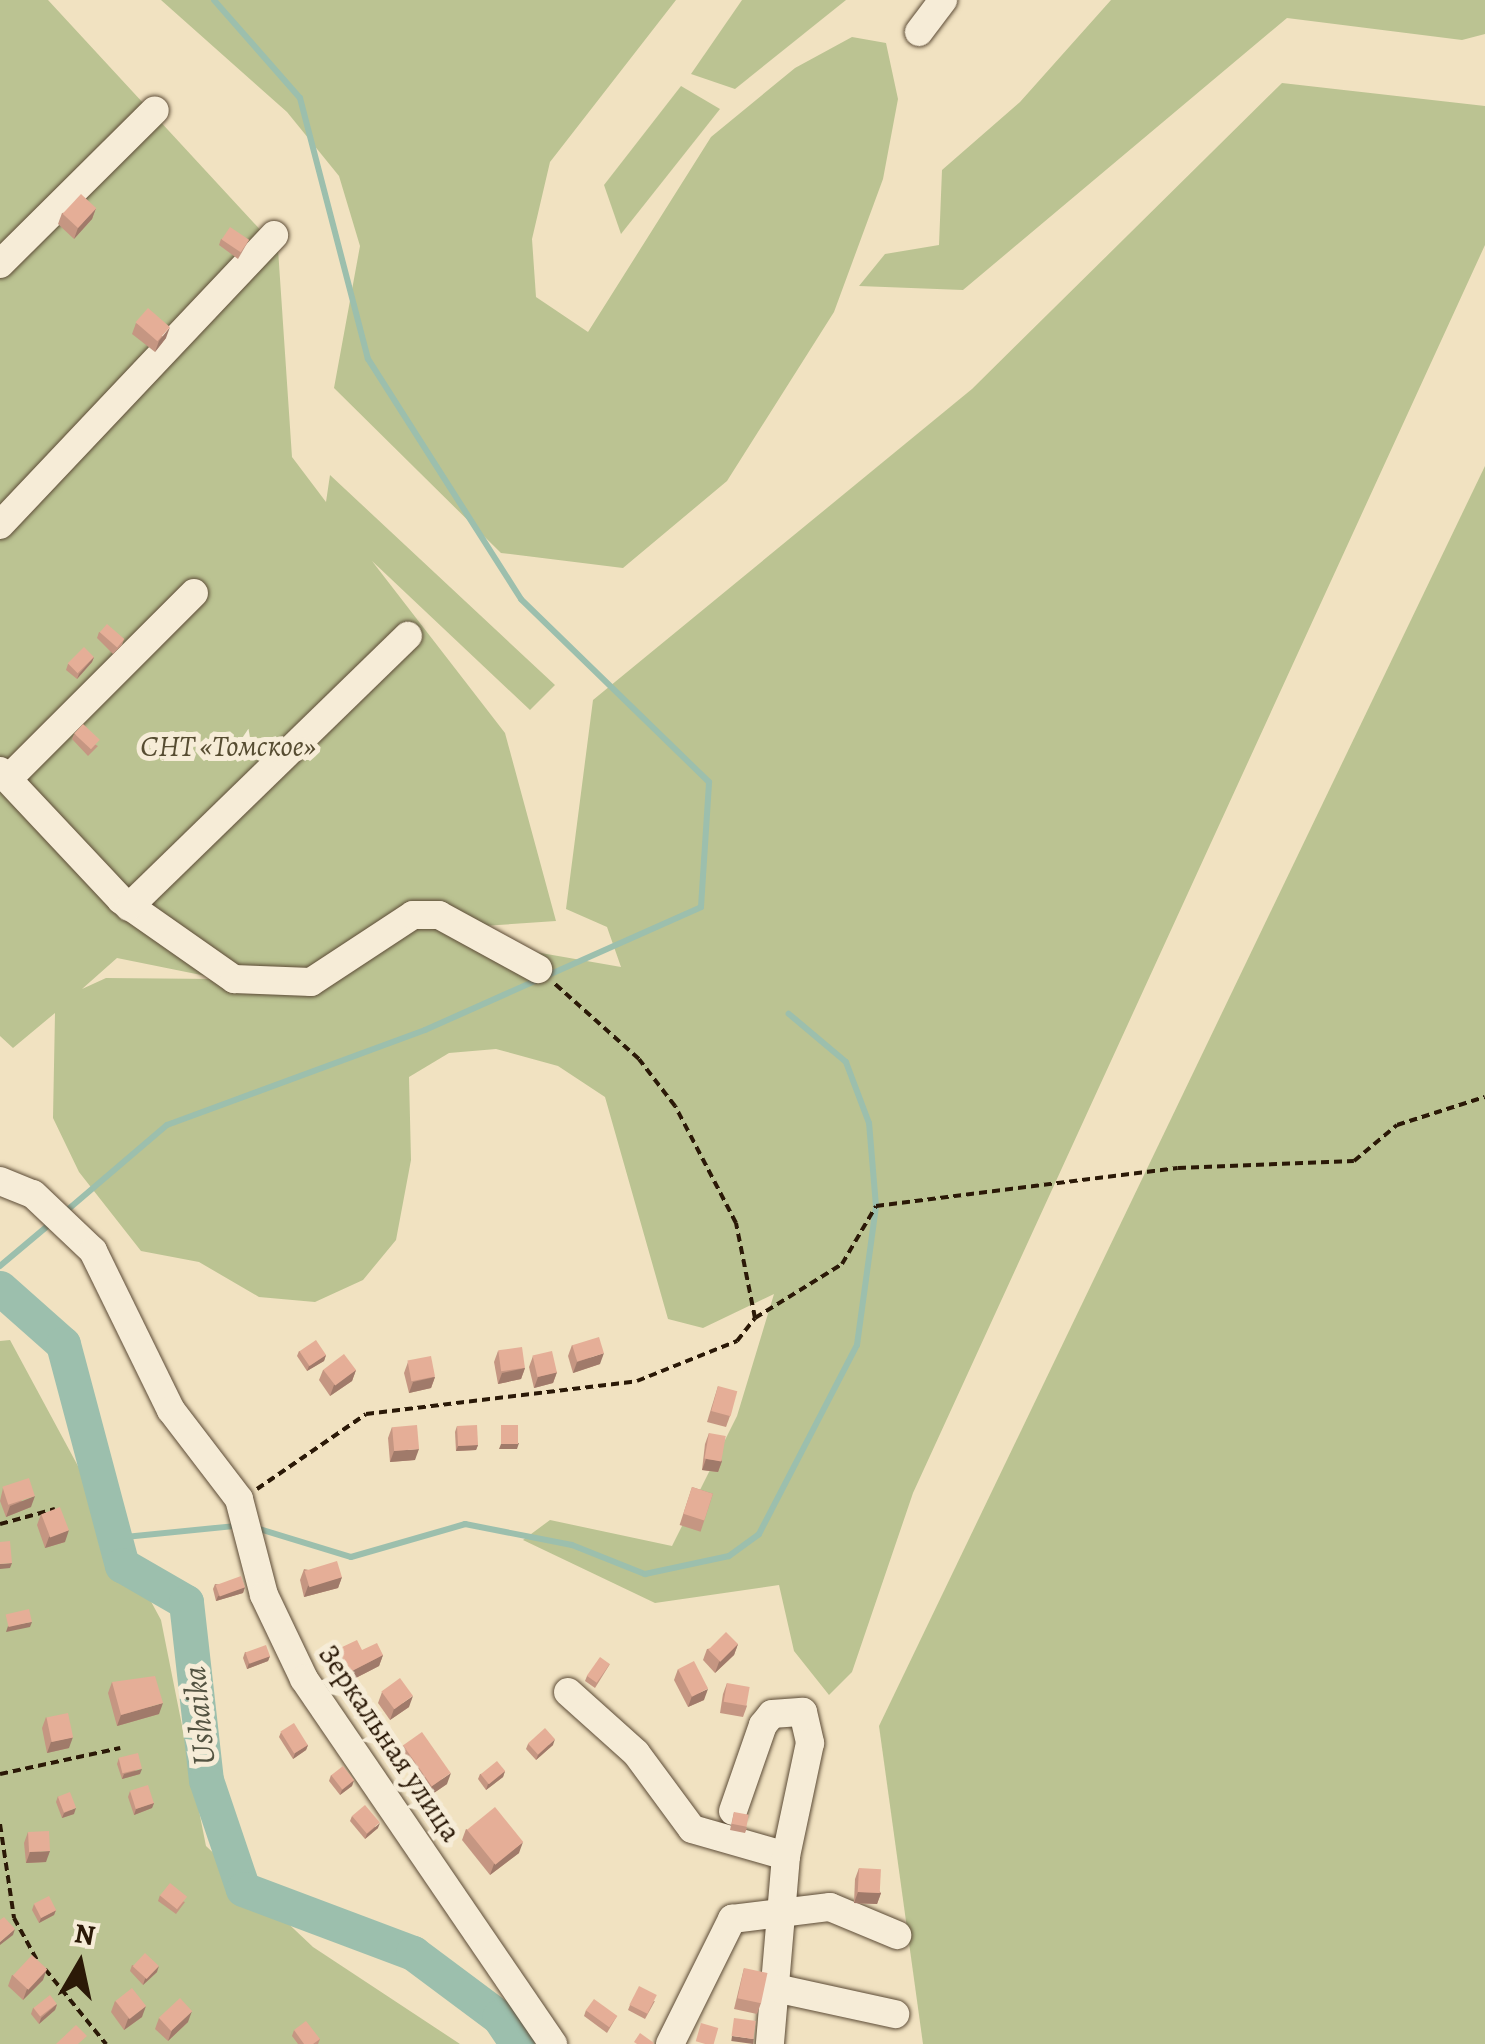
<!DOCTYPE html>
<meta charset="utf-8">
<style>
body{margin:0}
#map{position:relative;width:1485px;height:2044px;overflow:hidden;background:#f1e2c1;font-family:Alegreya,serif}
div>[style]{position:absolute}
.green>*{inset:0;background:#bbc392}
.stream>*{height:6px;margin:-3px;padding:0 3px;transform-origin:3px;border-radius:3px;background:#9cbfad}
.river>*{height:35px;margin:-17.5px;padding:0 17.5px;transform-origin:17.5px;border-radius:17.5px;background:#9cbfad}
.path>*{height:4px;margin-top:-2px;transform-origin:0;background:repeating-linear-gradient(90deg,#2b1907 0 8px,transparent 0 13px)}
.roads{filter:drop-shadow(0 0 2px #5c4b36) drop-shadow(0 0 2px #5c4b36)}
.minor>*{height:28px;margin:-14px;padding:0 14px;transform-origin:14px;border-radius:14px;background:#f6ecd7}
.wall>*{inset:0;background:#c59682;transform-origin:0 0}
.shaded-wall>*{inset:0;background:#a07a6a;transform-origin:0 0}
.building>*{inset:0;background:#e5ae97;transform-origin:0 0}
span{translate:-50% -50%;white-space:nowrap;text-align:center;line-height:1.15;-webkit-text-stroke:10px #f6ecd7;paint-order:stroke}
.park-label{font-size:30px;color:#564c31;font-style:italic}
.street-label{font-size:30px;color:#2b1907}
.water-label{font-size:32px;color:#535341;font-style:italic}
.north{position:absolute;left:30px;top:1914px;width:100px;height:100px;-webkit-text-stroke:8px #f6ecd7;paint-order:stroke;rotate:9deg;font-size:28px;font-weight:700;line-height:40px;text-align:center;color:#2b1907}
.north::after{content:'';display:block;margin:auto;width:35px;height:45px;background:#2b1907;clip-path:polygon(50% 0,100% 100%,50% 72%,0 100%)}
</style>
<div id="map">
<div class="green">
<div style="clip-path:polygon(evenodd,0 0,48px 0,278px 249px,292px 457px,326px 502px,330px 475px,555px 685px,530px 710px,372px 561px,505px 733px,556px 921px,453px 928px,489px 944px,621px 967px,607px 927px,566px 909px,593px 700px,972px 389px,1282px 83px,1485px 106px,1485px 245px,913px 1493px,852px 1672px,829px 1695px,794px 1651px,779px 1585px,655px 1603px,523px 1540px,550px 1520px,672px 1546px,737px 1416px,774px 1294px,703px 1328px,668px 1319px,605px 1097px,558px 1066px,496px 1049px,449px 1053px,409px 1077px,411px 1160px,396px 1240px,363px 1280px,315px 1302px,259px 1297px,199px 1262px,141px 1251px,79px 1172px,53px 1118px,55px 1013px,13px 1048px,0 1036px,0 0,117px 958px,216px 978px,216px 979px,106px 978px,82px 989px,117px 958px)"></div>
<div style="clip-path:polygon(161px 0,676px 0,550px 162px,532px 239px,536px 297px,588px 332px,711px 137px,795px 68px,852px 37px,886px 43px,898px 99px,883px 179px,834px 312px,727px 481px,623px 568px,501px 553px,334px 388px,360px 246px,339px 176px,287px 112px)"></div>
<div style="clip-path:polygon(742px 0,846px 0,735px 89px,691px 74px)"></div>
<div style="clip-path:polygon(1111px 0,1485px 0,1485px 34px,1462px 40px,1287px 18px,963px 290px,859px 286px,885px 254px,939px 245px,942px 170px,1020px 102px)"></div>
<div style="clip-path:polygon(681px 86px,720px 109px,621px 234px,604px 185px)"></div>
<div style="clip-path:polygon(1485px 466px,1485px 2044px,923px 2044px,879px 1726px)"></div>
<div style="clip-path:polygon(10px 1340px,161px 1620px,206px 1846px,313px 1947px,460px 2044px,0 2044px,0 1341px)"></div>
</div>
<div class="stream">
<div style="left:65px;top:1212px;width:134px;rotate:-40.5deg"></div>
<div style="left:167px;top:1125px;width:275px;rotate:-20.2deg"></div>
<div style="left:425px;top:1030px;width:302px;rotate:-24deg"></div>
<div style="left:701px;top:907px;width:125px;rotate:-86.3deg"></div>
<div style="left:709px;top:782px;width:262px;rotate:-135.8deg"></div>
<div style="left:521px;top:599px;width:285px;rotate:-122.5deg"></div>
<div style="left:368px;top:359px;width:270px;rotate:-104.6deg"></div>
<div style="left:300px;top:98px;width:130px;rotate:-131.3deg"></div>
<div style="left:0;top:1266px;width:67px;rotate:-40.1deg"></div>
<div style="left:253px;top:1527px;width:102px;rotate:17deg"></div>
<div style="left:351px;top:1557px;width:119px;rotate:-16.1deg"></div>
<div style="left:465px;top:1524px;width:109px;rotate:11.1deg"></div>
<div style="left:572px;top:1545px;width:79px;rotate:21.7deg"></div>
<div style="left:645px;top:1574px;width:86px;rotate:-12.1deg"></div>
<div style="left:729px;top:1556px;width:37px;rotate:-36deg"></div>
<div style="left:759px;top:1534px;width:213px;rotate:-62.6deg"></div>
<div style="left:857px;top:1345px;width:140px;rotate:-82.2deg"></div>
<div style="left:876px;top:1206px;width:83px;rotate:-94.8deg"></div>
<div style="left:869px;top:1123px;width:65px;rotate:-110.7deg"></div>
<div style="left:846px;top:1062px;width:75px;rotate:-139.9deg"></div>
<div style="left:115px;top:1538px;width:122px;rotate:-5.7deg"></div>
</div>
<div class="river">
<div style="left:0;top:1288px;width:84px;rotate:41.6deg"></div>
<div style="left:63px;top:1344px;width:229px;rotate:75.1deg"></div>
<div style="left:122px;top:1565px;width:74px;rotate:30deg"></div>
<div style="left:186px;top:1602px;width:179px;rotate:83.6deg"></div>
<div style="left:206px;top:1780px;width:115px;rotate:71.3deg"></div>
<div style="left:243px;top:1889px;width:182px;rotate:20.6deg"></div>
<div style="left:413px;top:1953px;width:107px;rotate:36.7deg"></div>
<div style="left:499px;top:2017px;width:32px;rotate:56deg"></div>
</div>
<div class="path">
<div style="left:755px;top:1318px;width:102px;rotate:-31.8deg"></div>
<div style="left:842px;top:1264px;width:67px;rotate:-59.6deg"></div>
<div style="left:876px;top:1206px;width:304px;rotate:-7.2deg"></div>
<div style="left:1178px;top:1168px;width:176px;rotate:-2.3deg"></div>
<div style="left:1354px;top:1161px;width:56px;rotate:-39.9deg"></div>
<div style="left:1397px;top:1125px;width:92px;rotate:-17.7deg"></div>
<div style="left:257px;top:1489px;width:132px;rotate:-34.5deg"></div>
<div style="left:366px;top:1414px;width:273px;rotate:-6.9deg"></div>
<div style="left:637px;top:1381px;width:108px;rotate:-21.8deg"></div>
<div style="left:737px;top:1341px;width:29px;rotate:-52deg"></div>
<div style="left:755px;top:1318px;width:97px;rotate:-101.3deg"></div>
<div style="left:736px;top:1223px;width:132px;rotate:-117.5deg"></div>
<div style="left:675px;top:1106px;width:59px;rotate:-127.5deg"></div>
<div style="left:639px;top:1059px;width:113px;rotate:-138.2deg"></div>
<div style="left:0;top:1524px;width:57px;rotate:-15.3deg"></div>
<div style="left:0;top:1774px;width:123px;rotate:-12.2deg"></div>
<div style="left:0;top:1824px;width:95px;rotate:81.5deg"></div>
<div style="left:14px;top:1918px;width:50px;rotate:61.4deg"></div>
<div style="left:45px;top:1969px;width:97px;rotate:50.9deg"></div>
</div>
<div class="roads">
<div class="minor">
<div style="left:919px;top:32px;width:40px;rotate:-53deg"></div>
<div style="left:0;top:264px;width:218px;rotate:-44.8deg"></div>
<div style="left:0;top:525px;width:399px;rotate:-46.6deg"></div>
<div style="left:0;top:771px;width:177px;rotate:46.8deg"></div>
<div style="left:121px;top:900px;width:138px;rotate:35deg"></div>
<div style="left:234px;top:979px;width:77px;rotate:2.2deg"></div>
<div style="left:311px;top:982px;width:122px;rotate:-33.3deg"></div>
<div style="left:413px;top:915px;width:26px"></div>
<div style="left:439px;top:915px;width:113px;rotate:28.6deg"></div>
<div style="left:8px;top:779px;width:263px;rotate:-45deg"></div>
<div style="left:129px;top:907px;width:389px;rotate:-44.2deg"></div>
<div style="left:0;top:1181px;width:35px;rotate:22deg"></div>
<div style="left:33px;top:1194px;width:83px;rotate:43.5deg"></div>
<div style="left:93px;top:1251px;width:177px;rotate:63.9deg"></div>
<div style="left:171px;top:1410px;width:112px;rotate:52.6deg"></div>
<div style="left:239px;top:1499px;width:99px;rotate:75.4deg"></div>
<div style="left:264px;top:1595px;width:93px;rotate:64.5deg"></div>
<div style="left:304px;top:1679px;width:442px;rotate:55.7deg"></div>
<div style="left:568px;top:1692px;width:91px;rotate:41.9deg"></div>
<div style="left:636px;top:1753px;width:94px;rotate:53.6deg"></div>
<div style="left:692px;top:1829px;width:98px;rotate:16deg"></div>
<div style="left:733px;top:1811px;width:91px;rotate:-70.8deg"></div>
<div style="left:763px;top:1725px;width:14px;rotate:-51deg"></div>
<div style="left:772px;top:1714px;width:31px;rotate:-4deg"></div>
<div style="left:803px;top:1712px;width:32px;rotate:77deg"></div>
<div style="left:810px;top:1743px;width:116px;rotate:102deg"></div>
<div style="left:786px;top:1856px;width:189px;rotate:94.9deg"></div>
<div style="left:780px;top:1989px;width:118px;rotate:12.3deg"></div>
<div style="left:670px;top:2044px;width:140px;rotate:-63.6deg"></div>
<div style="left:732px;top:1919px;width:99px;rotate:-7deg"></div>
<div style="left:830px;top:1907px;width:73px;rotate:22.7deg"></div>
</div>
</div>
<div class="wall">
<div style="clip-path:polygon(96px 208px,92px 219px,74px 239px,58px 224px,62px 213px)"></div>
<div style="clip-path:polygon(221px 239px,249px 240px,238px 259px,219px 245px)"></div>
<div style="clip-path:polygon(136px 323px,166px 338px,155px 352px,132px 334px)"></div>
<div style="clip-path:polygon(99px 632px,124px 639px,122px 645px,113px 654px,97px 638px)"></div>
<div style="clip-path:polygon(94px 657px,92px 662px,77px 679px,66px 670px,68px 664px)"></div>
<div style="clip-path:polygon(74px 734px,98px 746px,88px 756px,72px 739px)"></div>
<div style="clip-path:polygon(572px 1345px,600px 1364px,573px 1373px,568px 1356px)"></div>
<div style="clip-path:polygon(299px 1351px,326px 1355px,324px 1361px,307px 1371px,297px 1356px)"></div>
<div style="clip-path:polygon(498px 1351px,525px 1368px,521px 1379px,498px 1384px,494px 1362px)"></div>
<div style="clip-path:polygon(533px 1356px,557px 1372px,553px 1383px,534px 1388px,529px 1367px)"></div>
<div style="clip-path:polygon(408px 1362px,435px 1377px,431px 1388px,409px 1393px,404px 1373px)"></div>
<div style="clip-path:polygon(323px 1370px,356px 1370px,352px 1381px,330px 1396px,319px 1380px)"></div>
<div style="clip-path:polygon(718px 1386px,730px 1416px,726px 1427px,707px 1422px)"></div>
<div style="clip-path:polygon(457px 1426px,478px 1445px,476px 1450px,456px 1451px,455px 1432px)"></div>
<div style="clip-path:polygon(392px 1427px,415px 1460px,390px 1462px,388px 1438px)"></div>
<div style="clip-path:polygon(709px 1433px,722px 1461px,718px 1472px,702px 1470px,705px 1444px)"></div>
<div style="left:692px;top:1487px;width:22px;height:40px;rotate:18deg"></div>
<div style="clip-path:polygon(3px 1488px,31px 1507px,6px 1517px,0 1501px)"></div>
<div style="clip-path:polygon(41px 1514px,65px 1542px,45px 1548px,37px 1525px)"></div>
<div style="clip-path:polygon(304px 1569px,342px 1577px,338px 1588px,304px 1597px,300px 1580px)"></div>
<div style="clip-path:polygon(215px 1584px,245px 1587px,243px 1593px,216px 1601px,213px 1589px)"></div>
<div style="clip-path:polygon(738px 1644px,734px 1655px,715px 1673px,703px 1660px,707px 1649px)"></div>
<div style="clip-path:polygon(338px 1649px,362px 1650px,383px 1655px,379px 1666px,346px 1683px,334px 1660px)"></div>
<div style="clip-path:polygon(245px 1652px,270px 1656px,268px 1661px,247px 1669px,243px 1658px)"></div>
<div style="clip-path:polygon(610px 1664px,595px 1688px,585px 1681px,587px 1676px)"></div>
<div style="clip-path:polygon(678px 1669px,704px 1700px,688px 1707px,674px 1680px)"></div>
<div style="clip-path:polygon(112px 1682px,159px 1714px,117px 1726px,108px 1693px)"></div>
<div style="clip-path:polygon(727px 1683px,747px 1706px,743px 1717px,720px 1713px,723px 1694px)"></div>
<div style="clip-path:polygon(382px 1692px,409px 1707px,390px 1720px,378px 1703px)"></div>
<div style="clip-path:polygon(46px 1717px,69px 1748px,47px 1753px,42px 1728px)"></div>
<div style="clip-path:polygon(281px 1732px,308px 1745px,306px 1750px,293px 1759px,279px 1737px)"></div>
<div style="clip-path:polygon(528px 1744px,553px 1745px,536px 1760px,526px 1749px)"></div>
<div style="clip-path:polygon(403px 1745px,447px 1784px,428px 1797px,399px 1756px)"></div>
<div style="clip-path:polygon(119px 1758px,140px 1774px,122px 1779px,117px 1764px)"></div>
<div style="clip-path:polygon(505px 1771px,503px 1777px,486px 1790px,478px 1779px,480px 1774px)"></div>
<div style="clip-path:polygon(331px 1775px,354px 1780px,352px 1786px,340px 1795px,329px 1781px)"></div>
<div style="clip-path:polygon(130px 1791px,154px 1803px,152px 1808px,134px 1815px,128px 1797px)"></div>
<div style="clip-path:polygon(58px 1796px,74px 1814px,62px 1818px,56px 1802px)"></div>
<div style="clip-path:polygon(734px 1812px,747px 1828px,745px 1833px,730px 1830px)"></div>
<div style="clip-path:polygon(352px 1816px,378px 1828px,365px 1839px,350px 1821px)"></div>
<div style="clip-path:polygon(466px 1829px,519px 1853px,490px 1875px,462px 1840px)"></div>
<div style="clip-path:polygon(28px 1832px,46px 1862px,26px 1863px,24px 1843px)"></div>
<div style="clip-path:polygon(859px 1868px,881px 1893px,877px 1904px,854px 1903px,855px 1879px)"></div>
<div style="clip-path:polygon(160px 1895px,185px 1902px,176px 1914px,158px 1901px)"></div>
<div style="clip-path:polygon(34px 1904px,56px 1910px,54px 1915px,39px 1923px,32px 1910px)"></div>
<div style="clip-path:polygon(132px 1965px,157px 1972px,143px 1985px,130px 1971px)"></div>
<div style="clip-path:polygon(744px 1968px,761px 2003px,757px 2014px,734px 2009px)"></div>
<div style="clip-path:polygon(12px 1975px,43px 1980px,23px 2000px,8px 1986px)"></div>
<div style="clip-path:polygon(115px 2001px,142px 2017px,124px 2030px,111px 2012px)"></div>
<div style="clip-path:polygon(655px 2001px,645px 2019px,628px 2010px,630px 2005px)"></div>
<div style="clip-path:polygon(57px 2005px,55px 2010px,39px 2024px,31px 2014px,33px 2008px)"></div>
<div style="clip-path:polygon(586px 2010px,617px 2016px,607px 2033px,584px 2016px)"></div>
<div style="clip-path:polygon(159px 2018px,188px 2022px,168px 2041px,155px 2029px)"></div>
<div style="clip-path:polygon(294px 2030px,320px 2039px,318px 2044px,298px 2044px,292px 2036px)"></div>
</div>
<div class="shaded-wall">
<div style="clip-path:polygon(96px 208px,92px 219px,74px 239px,78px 228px)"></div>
<div style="clip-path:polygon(170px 327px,166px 338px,155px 352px,159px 341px)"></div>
<div style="clip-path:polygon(94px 657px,92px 662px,77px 679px,79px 674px)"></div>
<div style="clip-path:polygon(604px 1353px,600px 1364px,573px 1373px,577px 1362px)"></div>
<div style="clip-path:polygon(326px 1355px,324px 1361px,307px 1371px,309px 1366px)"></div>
<div style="clip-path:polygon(525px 1368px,521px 1379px,498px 1384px,502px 1373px)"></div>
<div style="clip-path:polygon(356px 1370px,352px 1381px,330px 1396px,334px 1385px)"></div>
<div style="clip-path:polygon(557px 1372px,553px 1383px,534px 1388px,538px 1377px)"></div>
<div style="clip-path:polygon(435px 1377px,431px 1388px,409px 1393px,413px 1382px)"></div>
<div style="clip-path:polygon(519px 1443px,517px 1449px,499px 1449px,501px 1444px)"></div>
<div style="clip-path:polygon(478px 1445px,476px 1450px,456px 1451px,458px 1446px)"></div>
<div style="clip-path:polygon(419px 1449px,415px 1460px,390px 1462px,394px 1451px)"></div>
<div style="clip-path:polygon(706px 1459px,722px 1461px,718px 1472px,702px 1470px)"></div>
<div style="clip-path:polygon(35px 1496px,31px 1507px,6px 1517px,10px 1506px)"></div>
<div style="clip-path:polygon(69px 1530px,65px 1542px,45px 1548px,49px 1537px)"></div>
<div style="clip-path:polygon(12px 1563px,10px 1568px,0 1569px,0 1564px)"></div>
<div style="clip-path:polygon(342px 1577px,338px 1588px,304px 1597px,308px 1586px)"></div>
<div style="clip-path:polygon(245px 1587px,243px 1593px,216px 1601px,218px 1596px)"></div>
<div style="clip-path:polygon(32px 1622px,30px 1627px,6px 1632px,8px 1626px)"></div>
<div style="clip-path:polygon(738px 1644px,734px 1655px,715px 1673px,719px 1662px)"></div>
<div style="clip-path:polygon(383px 1655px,379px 1666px,346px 1683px,350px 1672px)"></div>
<div style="clip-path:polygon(270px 1656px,268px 1661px,247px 1669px,249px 1663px)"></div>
<div style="clip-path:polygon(708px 1689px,704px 1700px,688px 1707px,692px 1696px)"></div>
<div style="clip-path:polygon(413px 1696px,409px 1707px,390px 1720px,394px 1709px)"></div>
<div style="clip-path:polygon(163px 1703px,159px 1714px,117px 1726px,121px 1715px)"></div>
<div style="clip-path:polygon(73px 1737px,69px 1748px,47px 1753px,51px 1742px)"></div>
<div style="clip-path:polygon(555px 1739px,553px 1745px,536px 1760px,538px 1755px)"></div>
<div style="clip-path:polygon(308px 1745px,306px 1750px,293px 1759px,295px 1753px)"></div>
<div style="clip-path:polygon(142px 1769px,140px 1774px,122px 1779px,124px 1774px)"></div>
<div style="clip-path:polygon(505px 1771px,503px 1777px,486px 1790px,488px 1784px)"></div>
<div style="clip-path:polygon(451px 1773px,447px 1784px,428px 1797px,432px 1786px)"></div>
<div style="clip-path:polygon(354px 1780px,352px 1786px,340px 1795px,342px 1790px)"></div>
<div style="clip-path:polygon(154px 1803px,152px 1808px,134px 1815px,136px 1809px)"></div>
<div style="clip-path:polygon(76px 1808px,74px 1814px,62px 1818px,64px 1813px)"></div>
<div style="clip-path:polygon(380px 1823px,378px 1828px,365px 1839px,367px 1834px)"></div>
<div style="clip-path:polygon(523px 1842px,519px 1853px,490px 1875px,494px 1864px)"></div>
<div style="clip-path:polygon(50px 1851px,46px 1862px,26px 1863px,30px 1852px)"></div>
<div style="clip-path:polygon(858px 1892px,881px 1893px,877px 1904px,854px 1903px)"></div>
<div style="clip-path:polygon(56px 1910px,54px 1915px,39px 1923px,41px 1918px)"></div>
<div style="clip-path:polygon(15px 1929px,13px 1935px,0 1945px,0 1942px)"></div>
<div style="clip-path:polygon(159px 1966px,157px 1972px,143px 1985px,145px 1979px)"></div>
<div style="clip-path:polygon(47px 1969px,43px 1980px,23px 2000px,27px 1989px)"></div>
<div style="clip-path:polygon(57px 2004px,55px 2010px,39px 2024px,41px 2018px)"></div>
<div style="clip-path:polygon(146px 2006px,142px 2017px,124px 2030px,128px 2019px)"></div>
<div style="clip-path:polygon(192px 2011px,188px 2022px,168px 2041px,172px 2030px)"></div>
<div style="left:732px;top:2036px;width:22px;height:5px;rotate:8deg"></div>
</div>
<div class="building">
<div style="left:81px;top:194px;width:21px;height:27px;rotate:43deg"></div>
<div style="left:230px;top:227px;width:23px;height:15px;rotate:34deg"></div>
<div style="left:148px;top:308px;width:29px;height:19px;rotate:41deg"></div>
<div style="left:107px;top:624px;width:23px;height:11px;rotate:41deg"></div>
<div style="left:84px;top:647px;width:14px;height:23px;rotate:45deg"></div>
<div style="left:83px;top:724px;width:23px;height:13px;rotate:43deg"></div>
<div style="left:599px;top:1337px;width:17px;height:28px;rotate:73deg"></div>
<div style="left:316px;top:1340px;width:18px;height:20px;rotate:56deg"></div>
<div style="left:522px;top:1347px;width:21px;height:24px;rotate:82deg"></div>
<div style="left:552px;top:1351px;width:22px;height:20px;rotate:77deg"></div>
<div style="left:344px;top:1354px;width:20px;height:26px;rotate:53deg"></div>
<div style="left:431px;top:1356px;width:21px;height:24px;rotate:79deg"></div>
<div style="left:718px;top:1386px;width:20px;height:26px;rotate:15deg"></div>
<div style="left:417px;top:1425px;width:24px;height:25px;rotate:85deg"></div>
<div style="left:477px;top:1425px;width:20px;height:20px;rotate:87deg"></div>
<div style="left:501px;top:1425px;width:17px;height:19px"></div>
<div style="left:709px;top:1433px;width:17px;height:26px;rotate:10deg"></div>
<div style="left:29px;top:1478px;width:19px;height:28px;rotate:72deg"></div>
<div style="left:692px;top:1487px;width:22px;height:28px;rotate:18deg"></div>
<div style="left:60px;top:1507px;width:25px;height:20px;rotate:69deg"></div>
<div style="clip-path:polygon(10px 1541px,12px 1563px,0 1564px,0 1542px)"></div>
<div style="left:337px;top:1561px;width:17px;height:34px;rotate:73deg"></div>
<div style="left:241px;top:1576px;width:12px;height:27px;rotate:70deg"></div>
<div style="left:29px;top:1609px;width:13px;height:24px;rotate:77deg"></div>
<div style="left:726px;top:1632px;width:17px;height:25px;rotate:45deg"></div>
<div style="clip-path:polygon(357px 1640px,362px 1650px,377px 1643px,383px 1655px,350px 1672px,338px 1649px)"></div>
<div style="left:266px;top:1645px;width:12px;height:22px;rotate:70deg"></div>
<div style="left:600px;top:1657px;width:12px;height:23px;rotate:35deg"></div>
<div style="left:694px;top:1661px;width:31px;height:18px;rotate:63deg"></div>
<div style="clip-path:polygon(155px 1676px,163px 1703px,121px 1715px,112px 1682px)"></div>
<div style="left:400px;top:1678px;width:22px;height:23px;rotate:54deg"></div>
<div style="left:727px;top:1683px;width:23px;height:19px;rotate:10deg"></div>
<div style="left:68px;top:1713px;width:25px;height:22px;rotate:78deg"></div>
<div style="left:294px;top:1723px;width:26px;height:16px;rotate:58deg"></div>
<div style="left:545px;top:1728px;width:15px;height:23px;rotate:48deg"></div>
<div style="left:422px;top:1732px;width:50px;height:23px;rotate:55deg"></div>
<div style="left:138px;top:1753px;width:16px;height:20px;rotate:76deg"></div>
<div style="left:497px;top:1761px;width:13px;height:21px;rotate:51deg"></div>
<div style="left:343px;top:1766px;width:18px;height:15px;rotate:52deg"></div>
<div style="left:148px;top:1785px;width:19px;height:19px;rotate:72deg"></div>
<div style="left:70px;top:1792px;width:17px;height:13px;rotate:69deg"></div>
<div style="left:365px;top:1805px;width:23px;height:17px;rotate:50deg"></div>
<div style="left:495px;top:1807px;width:45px;height:36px;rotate:51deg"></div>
<div style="left:734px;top:1812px;width:15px;height:12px;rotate:11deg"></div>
<div style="left:49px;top:1831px;width:20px;height:21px;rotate:87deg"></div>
<div style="left:859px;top:1868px;width:22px;height:24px;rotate:3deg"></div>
<div style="left:170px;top:1883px;width:22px;height:16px;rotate:39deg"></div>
<div style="left:49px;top:1896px;width:16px;height:17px;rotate:63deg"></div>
<div style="clip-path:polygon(4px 1917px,15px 1929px,0 1942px,0 1920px)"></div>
<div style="left:145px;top:1953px;width:19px;height:18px;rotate:43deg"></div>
<div style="left:32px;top:1955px;width:21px;height:28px;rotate:43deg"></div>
<div style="left:744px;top:1968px;width:24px;height:31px;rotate:12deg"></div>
<div style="left:639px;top:1986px;width:20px;height:21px;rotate:27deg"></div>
<div style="left:132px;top:1988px;width:23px;height:21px;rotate:52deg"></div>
<div style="left:50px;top:1995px;width:11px;height:21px;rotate:52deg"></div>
<div style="left:180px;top:1998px;width:18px;height:29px;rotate:47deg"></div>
<div style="left:594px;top:1999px;width:29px;height:14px;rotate:36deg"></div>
<div style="left:734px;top:2018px;width:22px;height:18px;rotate:8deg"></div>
<div style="clip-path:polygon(306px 2021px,320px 2039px,313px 2044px,304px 2044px,294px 2030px)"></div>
<div style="left:701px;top:2023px;width:18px;height:19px;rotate:16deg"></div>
<div style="clip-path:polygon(76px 2025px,87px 2036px,78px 2044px,56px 2044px)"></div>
<div style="clip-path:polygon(640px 2033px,654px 2043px,653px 2044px,637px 2044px,634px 2042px)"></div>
</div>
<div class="park-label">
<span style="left:228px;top:746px">СНТ «Томское»</span>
</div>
<div class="street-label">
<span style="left:390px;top:1743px;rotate:56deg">Зеркальная улица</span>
</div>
<div class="water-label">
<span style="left:199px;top:1716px;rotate:-96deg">Ushaika</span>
</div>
<div class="north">N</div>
</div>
